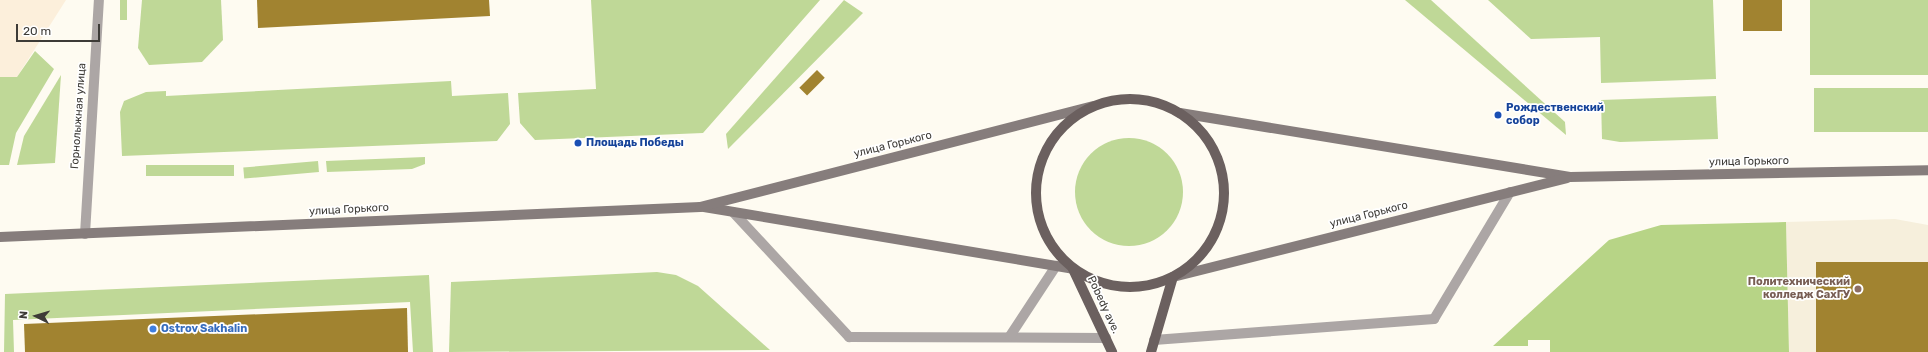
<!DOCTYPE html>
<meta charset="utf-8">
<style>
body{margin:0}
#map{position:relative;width:1928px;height:352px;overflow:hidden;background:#fefbf1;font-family:Rubik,sans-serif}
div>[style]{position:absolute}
.commercial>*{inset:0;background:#fcefdb}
.built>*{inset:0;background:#f6efdc}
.green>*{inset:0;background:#bfd897;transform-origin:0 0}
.round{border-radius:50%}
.forest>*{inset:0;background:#b7d486}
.building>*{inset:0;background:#a18330;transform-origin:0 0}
.minor>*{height:10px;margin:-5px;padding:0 5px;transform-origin:5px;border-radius:5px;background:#aca6a5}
.tertiary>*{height:10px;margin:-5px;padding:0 5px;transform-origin:5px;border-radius:5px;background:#aca6a5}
.secondary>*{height:10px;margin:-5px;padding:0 5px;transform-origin:5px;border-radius:5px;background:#867d7c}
.primary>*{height:10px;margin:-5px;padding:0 5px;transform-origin:5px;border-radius:5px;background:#6b605f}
.primary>.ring{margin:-5px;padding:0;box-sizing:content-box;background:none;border:10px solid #6b605f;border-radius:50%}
.dots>*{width:11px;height:11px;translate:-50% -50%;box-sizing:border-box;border:2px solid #fff;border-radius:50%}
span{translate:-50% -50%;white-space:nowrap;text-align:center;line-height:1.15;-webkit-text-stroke:3.5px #fff;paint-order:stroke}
.transit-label{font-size:11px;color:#164399;font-weight:700}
.left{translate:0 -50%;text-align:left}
.street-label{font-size:11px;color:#3d3b37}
.education-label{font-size:11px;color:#785e54;font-weight:700}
.right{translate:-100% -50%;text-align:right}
.shop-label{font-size:11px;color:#366cbe;font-weight:700}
.north{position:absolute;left:16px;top:296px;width:40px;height:40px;-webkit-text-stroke:3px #fff;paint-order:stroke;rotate:275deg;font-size:11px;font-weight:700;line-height:16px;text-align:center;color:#3d3b37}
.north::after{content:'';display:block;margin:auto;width:14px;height:18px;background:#3d3b37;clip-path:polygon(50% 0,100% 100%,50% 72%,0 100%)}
.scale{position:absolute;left:16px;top:24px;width:84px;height:18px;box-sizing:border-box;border:2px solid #3d3b37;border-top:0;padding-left:5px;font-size:12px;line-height:14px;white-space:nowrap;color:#3d3b37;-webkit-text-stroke:3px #fff;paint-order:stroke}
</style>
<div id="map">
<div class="commercial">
<div style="clip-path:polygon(0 0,66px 0,17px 77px,0 77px)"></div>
</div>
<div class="built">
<div style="clip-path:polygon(1895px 219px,1928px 225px,1928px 352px,1789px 352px,1786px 222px)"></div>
</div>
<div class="green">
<div style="left:120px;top:0;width:7px;height:20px"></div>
<div style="clip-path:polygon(142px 0,221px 0,223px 40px,202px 62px,149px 65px,138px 48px)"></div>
<div style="clip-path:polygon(591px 0,820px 0,703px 133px,535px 140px,520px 123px,518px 93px,596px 89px)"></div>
<div style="clip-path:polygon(844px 0,863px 13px,728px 149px,726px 134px)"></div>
<div style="clip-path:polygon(1405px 0,1431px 0,1565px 122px,1566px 135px)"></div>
<div style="clip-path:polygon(1488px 0,1713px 0,1716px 79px,1601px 83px,1600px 37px,1531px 39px)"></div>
<div style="left:1810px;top:0;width:118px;height:75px"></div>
<div style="clip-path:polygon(35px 51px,54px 69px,16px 133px,9px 165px,0 165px,0 77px,17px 77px)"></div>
<div style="clip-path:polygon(61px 75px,55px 163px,17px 165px,24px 136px)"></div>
<div style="clip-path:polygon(451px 81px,452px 96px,508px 93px,510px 124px,497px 141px,122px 156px,120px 112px,124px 101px,146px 92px,166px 91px,166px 96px)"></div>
<div style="left:1928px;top:88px;width:44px;height:114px;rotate:90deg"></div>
<div style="clip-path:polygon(1716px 96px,1718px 139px,1620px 142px,1602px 139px,1601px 100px)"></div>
<div class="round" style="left:1075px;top:138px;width:108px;height:108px"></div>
<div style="clip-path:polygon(425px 157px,425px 164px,412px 169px,327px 172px,326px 161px)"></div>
<div style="left:318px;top:161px;width:11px;height:75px;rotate:85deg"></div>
<div style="left:234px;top:165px;width:11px;height:88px;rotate:90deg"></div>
<div style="clip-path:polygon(657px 272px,676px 275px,698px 286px,770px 350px,449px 352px,451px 282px)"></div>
<div style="clip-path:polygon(429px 275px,433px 352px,413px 352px,410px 302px,13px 320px,14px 352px,4px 352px,5px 294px)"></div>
</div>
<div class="forest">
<div style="clip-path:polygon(1786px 222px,1789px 352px,1550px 352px,1550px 340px,1528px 340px,1528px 346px,1493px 346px,1609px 240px,1661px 225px)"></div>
</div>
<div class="building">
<div style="clip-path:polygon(257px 0,489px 0,490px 16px,258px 28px)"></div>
<div style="left:1743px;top:0;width:39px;height:31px"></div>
<div style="left:817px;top:70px;width:11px;height:25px;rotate:45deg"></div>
<div style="left:1928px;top:262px;width:90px;height:112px;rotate:90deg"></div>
<div style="clip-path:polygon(407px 308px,408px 352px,25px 352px,24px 324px)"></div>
</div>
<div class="minor">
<div style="left:733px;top:212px;width:171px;rotate:47.1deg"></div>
<div style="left:849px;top:337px;width:257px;rotate:0.2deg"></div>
<div style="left:1010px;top:336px;width:84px;rotate:-56.7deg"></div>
<div style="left:1154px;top:340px;width:281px;rotate:-4.3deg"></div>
<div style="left:1434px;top:319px;width:148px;rotate:-59.1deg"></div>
</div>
<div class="tertiary">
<div style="left:85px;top:234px;width:234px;rotate:-86.6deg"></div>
</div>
<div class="secondary">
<div style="left:1180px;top:113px;width:395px;rotate:9.3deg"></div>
<div style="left:1570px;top:177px;width:358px;rotate:-1.1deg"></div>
<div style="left:704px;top:207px;width:374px;rotate:9.5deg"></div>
<div style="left:0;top:237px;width:701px;rotate:-2.45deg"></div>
<div style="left:700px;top:207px;width:405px;rotate:-14.4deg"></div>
<div style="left:1173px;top:277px;width:406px;rotate:-14.1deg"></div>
</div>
<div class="primary">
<div class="ring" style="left:1036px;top:99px;width:178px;height:178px"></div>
<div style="left:1073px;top:269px;width:92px;rotate:64.8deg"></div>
<div style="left:1151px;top:352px;width:78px;rotate:-73.7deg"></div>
</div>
<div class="dots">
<div style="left:1498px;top:115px;background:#1a4fb4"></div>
<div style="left:578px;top:143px;background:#1a4fb4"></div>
<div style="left:1858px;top:289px;background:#8d6e63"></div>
<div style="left:153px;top:329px;background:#3f7fe0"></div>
</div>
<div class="transit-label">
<span class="left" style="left:1506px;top:115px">Рождественский<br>собор</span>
<span class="left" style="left:586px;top:143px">Площадь Победы</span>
</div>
<div class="street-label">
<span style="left:79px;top:116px;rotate:-86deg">Горнолыжная улица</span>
<span style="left:893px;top:145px;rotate:-14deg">улица Горького</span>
<span style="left:1749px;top:162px;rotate:-1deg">улица Горького</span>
<span style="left:349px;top:210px;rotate:-3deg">улица Горького</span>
<span style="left:1369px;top:215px;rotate:-14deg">улица Горького</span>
<span style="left:1103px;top:305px;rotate:65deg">Pobedy ave.</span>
</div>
<div class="education-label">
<span class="right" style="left:1850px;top:289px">Политехнический<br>колледж СахГУ</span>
</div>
<div class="shop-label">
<span class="left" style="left:161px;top:329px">Ostrov Sakhalin</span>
</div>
<div class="north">N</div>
<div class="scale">20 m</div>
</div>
